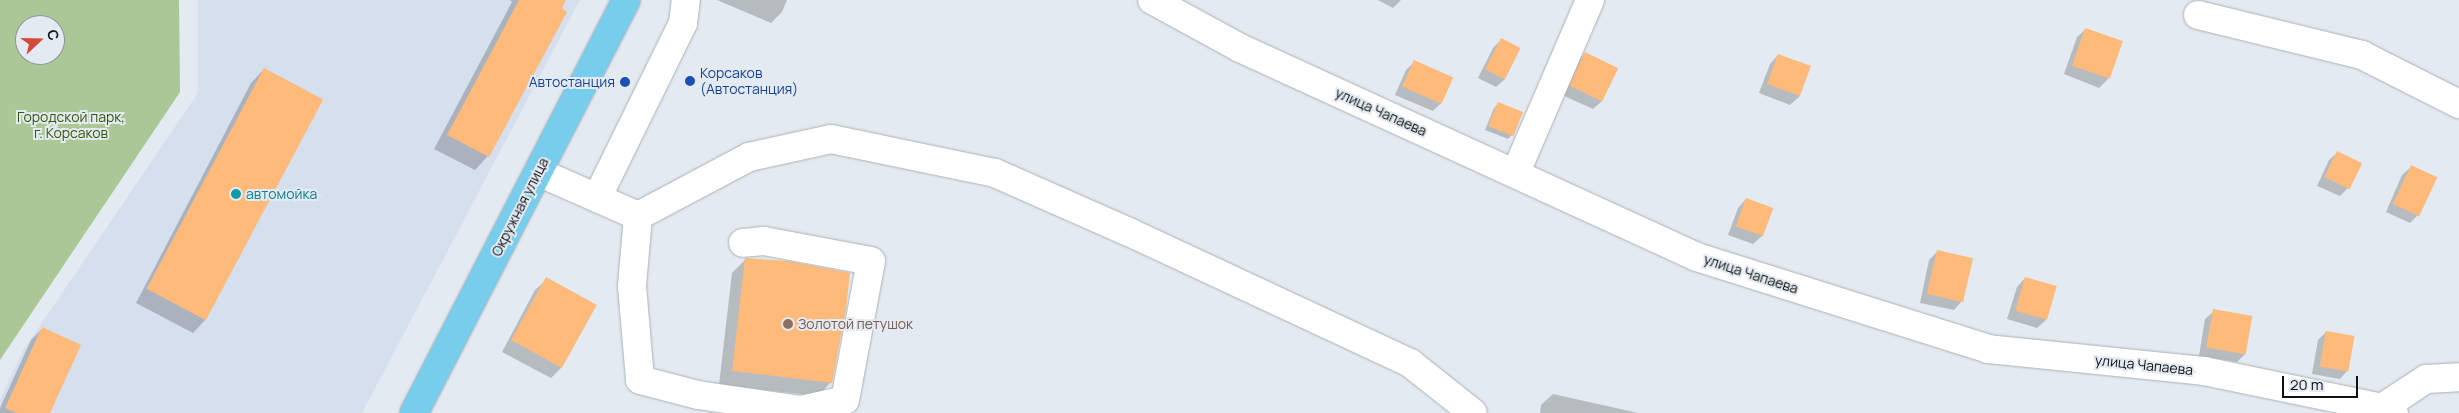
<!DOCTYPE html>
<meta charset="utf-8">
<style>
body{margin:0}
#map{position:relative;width:2459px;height:413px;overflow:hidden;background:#e4eaf1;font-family:Manrope,sans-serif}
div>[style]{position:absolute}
.built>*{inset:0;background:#d5dfed}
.green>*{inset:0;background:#abc796}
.shadow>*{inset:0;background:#0003}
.building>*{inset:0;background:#fdba7a;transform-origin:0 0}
.roads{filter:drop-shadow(0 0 1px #abb0b7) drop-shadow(0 0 1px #abb0b7)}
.minor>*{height:28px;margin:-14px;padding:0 14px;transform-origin:14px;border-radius:14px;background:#fff}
.major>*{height:28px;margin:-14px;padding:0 14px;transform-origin:14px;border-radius:14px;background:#77cdeb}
.dots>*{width:14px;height:14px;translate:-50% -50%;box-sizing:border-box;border:2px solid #e4eaf1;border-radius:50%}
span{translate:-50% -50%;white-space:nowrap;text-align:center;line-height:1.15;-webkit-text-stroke:4px #e4eaf1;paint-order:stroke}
.transit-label{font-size:14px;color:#164399}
.left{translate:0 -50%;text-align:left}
.right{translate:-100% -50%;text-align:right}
.street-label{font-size:14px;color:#101214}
.park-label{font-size:14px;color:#335805}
.culture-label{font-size:14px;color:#0d838f}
.education-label{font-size:14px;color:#785e54}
.north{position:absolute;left:15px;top:15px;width:50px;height:50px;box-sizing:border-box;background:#e4eaf1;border:1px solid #8f9499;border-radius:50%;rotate:69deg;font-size:14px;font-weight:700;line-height:20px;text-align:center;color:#101214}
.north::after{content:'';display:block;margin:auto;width:18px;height:22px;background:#d6493a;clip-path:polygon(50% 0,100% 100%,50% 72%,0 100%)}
.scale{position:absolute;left:2282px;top:376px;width:76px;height:22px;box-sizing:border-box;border:2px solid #101214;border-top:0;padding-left:6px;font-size:15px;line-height:18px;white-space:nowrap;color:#101214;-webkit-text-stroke:4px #e4eaf1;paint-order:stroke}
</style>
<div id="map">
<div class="built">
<div style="clip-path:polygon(198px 0,580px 0,362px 413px,0 413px,0 400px,22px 352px,198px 93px)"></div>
</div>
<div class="green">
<div style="clip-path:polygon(evenodd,0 0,179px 0,180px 92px,0 360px,0 0,25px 25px,55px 25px,55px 55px,25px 55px,25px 25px)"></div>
</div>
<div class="shadow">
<div style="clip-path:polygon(510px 0,565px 0,488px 156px,475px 170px,434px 149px,512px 2px)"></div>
<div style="clip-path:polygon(717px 0,787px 0,782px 12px,771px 23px)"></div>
<div style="clip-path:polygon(1378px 0,1401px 0,1393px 8px)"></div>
<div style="clip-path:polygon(2086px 29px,2108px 79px,2099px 88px,2064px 74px,2077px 37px)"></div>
<div style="clip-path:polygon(1501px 40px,1519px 49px,1505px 79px,1496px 87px,1478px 78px,1493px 48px)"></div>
<div style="clip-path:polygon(1585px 54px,1616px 68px,1602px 101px,1593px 109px,1562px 95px,1577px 62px)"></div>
<div style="clip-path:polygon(1778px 55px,1810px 67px,1799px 97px,1790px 105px,1759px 93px,1770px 64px)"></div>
<div style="clip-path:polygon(1414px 62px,1441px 103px,1433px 111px,1395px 95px,1406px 70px)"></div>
<div style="clip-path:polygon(264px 69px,206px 319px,193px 333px,136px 303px,251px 83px)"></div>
<div style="clip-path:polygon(1498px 104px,1512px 135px,1508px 139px,1485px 130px,1494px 108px)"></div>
<div style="clip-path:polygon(2338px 152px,2348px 188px,2340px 196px,2317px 186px,2329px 160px)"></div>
<div style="clip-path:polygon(2411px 167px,2418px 215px,2410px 223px,2386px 212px,2402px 175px)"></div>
<div style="clip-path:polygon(1746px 199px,1772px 209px,1762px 236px,1753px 244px,1728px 235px,1738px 208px)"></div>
<div style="clip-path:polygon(1937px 252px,1962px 301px,1954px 310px,1920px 303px,1929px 260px)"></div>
<div style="clip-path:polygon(745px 260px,831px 382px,818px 396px,719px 385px,732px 273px)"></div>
<div style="clip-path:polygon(2025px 278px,2046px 320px,2037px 328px,2007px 319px,2017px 287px)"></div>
<div style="clip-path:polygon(547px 279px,562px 367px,551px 378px,502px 352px,535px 290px)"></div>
<div style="clip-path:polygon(2214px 311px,2251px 317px,2245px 354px,2237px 362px,2199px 356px,2205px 319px)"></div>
<div style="clip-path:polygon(43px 328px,49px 413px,0 413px,0 408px,31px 340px)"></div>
<div style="clip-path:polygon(2326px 332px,2348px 370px,2340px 379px,2312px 374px,2318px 340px)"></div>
<div style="clip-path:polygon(1553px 394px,1638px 413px,1540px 413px,1541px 405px)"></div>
</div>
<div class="building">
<div style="clip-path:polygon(519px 0,566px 0,562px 8px,567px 12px,489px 157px,447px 135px)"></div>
<div style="left:2085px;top:28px;width:40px;height:40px;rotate:19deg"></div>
<div style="left:1501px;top:38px;width:22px;height:35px;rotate:27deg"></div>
<div style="left:1585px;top:52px;width:37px;height:37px;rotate:26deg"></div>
<div style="left:1778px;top:54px;width:35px;height:32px;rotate:20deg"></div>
<div style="left:1414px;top:60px;width:43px;height:29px;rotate:24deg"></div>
<div style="left:264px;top:68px;width:67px;height:250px;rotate:28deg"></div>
<div style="left:1498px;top:102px;width:27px;height:26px;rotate:22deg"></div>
<div style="left:2337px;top:151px;width:28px;height:29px;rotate:26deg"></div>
<div style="left:2411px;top:165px;width:29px;height:43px;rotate:25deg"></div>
<div style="left:1746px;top:198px;width:29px;height:30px;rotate:20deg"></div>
<div style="left:1937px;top:250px;width:37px;height:45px;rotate:13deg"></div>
<div style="clip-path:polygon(745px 258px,788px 261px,850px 273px,846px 309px,832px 383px,732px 371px)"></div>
<div style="left:546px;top:277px;width:58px;height:72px;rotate:29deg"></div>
<div style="left:2025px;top:277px;width:33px;height:35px;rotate:16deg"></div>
<div style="left:2213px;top:309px;width:40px;height:39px;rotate:10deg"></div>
<div style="clip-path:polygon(42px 327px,81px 345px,50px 413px,17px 413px,5px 408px)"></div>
<div style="left:2326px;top:331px;width:29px;height:36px;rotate:10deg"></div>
</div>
<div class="roads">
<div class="minor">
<div style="left:1152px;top:0;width:100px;rotate:28.6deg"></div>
<div style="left:1240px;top:48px;width:503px;rotate:24.58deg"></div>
<div style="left:1697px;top:257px;width:305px;rotate:17.5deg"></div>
<div style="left:1988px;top:349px;width:217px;rotate:5.8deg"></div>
<div style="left:2204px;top:371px;width:182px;rotate:11.7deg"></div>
<div style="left:2382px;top:408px;width:13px;rotate:23deg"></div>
<div style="left:2198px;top:15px;width:169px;rotate:13.7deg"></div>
<div style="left:2362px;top:55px;width:109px;rotate:26.8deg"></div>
<div style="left:538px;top:172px;width:109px;rotate:23.7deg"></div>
<div style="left:638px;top:216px;width:70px;rotate:94.9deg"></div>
<div style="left:632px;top:286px;width:94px;rotate:85.1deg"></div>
<div style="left:640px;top:380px;width:60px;rotate:14.5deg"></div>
<div style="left:698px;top:395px;width:104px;rotate:8.3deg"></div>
<div style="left:801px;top:410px;width:45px;rotate:-12.8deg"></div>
<div style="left:845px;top:400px;width:141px;rotate:-79.4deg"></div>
<div style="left:871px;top:261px;width:109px;rotate:-169.4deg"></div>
<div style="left:764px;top:241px;width:21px;rotate:175deg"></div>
<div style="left:1516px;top:172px;width:187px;rotate:-66.7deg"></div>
<div style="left:597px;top:198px;width:195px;rotate:-63.8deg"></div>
<div style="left:683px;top:23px;width:23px;rotate:-83deg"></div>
<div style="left:638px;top:216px;width:126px;rotate:-28deg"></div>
<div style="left:749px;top:157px;width:84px;rotate:-12.4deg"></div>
<div style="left:831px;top:139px;width:167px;rotate:11.7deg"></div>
<div style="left:995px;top:173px;width:146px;rotate:23.8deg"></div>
<div style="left:1129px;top:232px;width:310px;rotate:25deg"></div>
<div style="left:1410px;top:363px;width:80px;rotate:38.4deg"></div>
<div style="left:2382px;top:408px;width:53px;rotate:-33.4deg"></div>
<div style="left:2426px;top:379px;width:33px;rotate:-3deg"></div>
</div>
<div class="major">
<div style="left:414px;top:413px;width:464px;rotate:-62.8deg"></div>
</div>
</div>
<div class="dots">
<div style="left:690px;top:81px;background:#1a4fb4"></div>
<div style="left:625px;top:82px;background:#1a4fb4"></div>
<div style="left:236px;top:194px;background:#0f9aa8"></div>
<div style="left:788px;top:324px;background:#8d6e63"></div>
</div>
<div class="transit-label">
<span class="left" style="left:700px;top:81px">Корсаков<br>(Автостанция)</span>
<span class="right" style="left:615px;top:82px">Автостанция</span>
</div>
<div class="street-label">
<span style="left:1381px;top:112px;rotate:24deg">улица Чапаева</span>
<span style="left:520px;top:207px;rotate:-63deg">Окружная улица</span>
<span style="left:1751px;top:274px;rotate:18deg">улица Чапаева</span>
<span style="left:2144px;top:365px;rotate:6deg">улица Чапаева</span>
</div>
<div class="park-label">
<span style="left:71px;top:125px">Городской парк,<br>г. Корсаков</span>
</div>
<div class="culture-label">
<span class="left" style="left:246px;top:194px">автомойка</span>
</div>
<div class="education-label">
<span class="left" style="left:798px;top:324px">Золотой петушок</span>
</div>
<div class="north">С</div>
<div class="scale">20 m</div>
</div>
